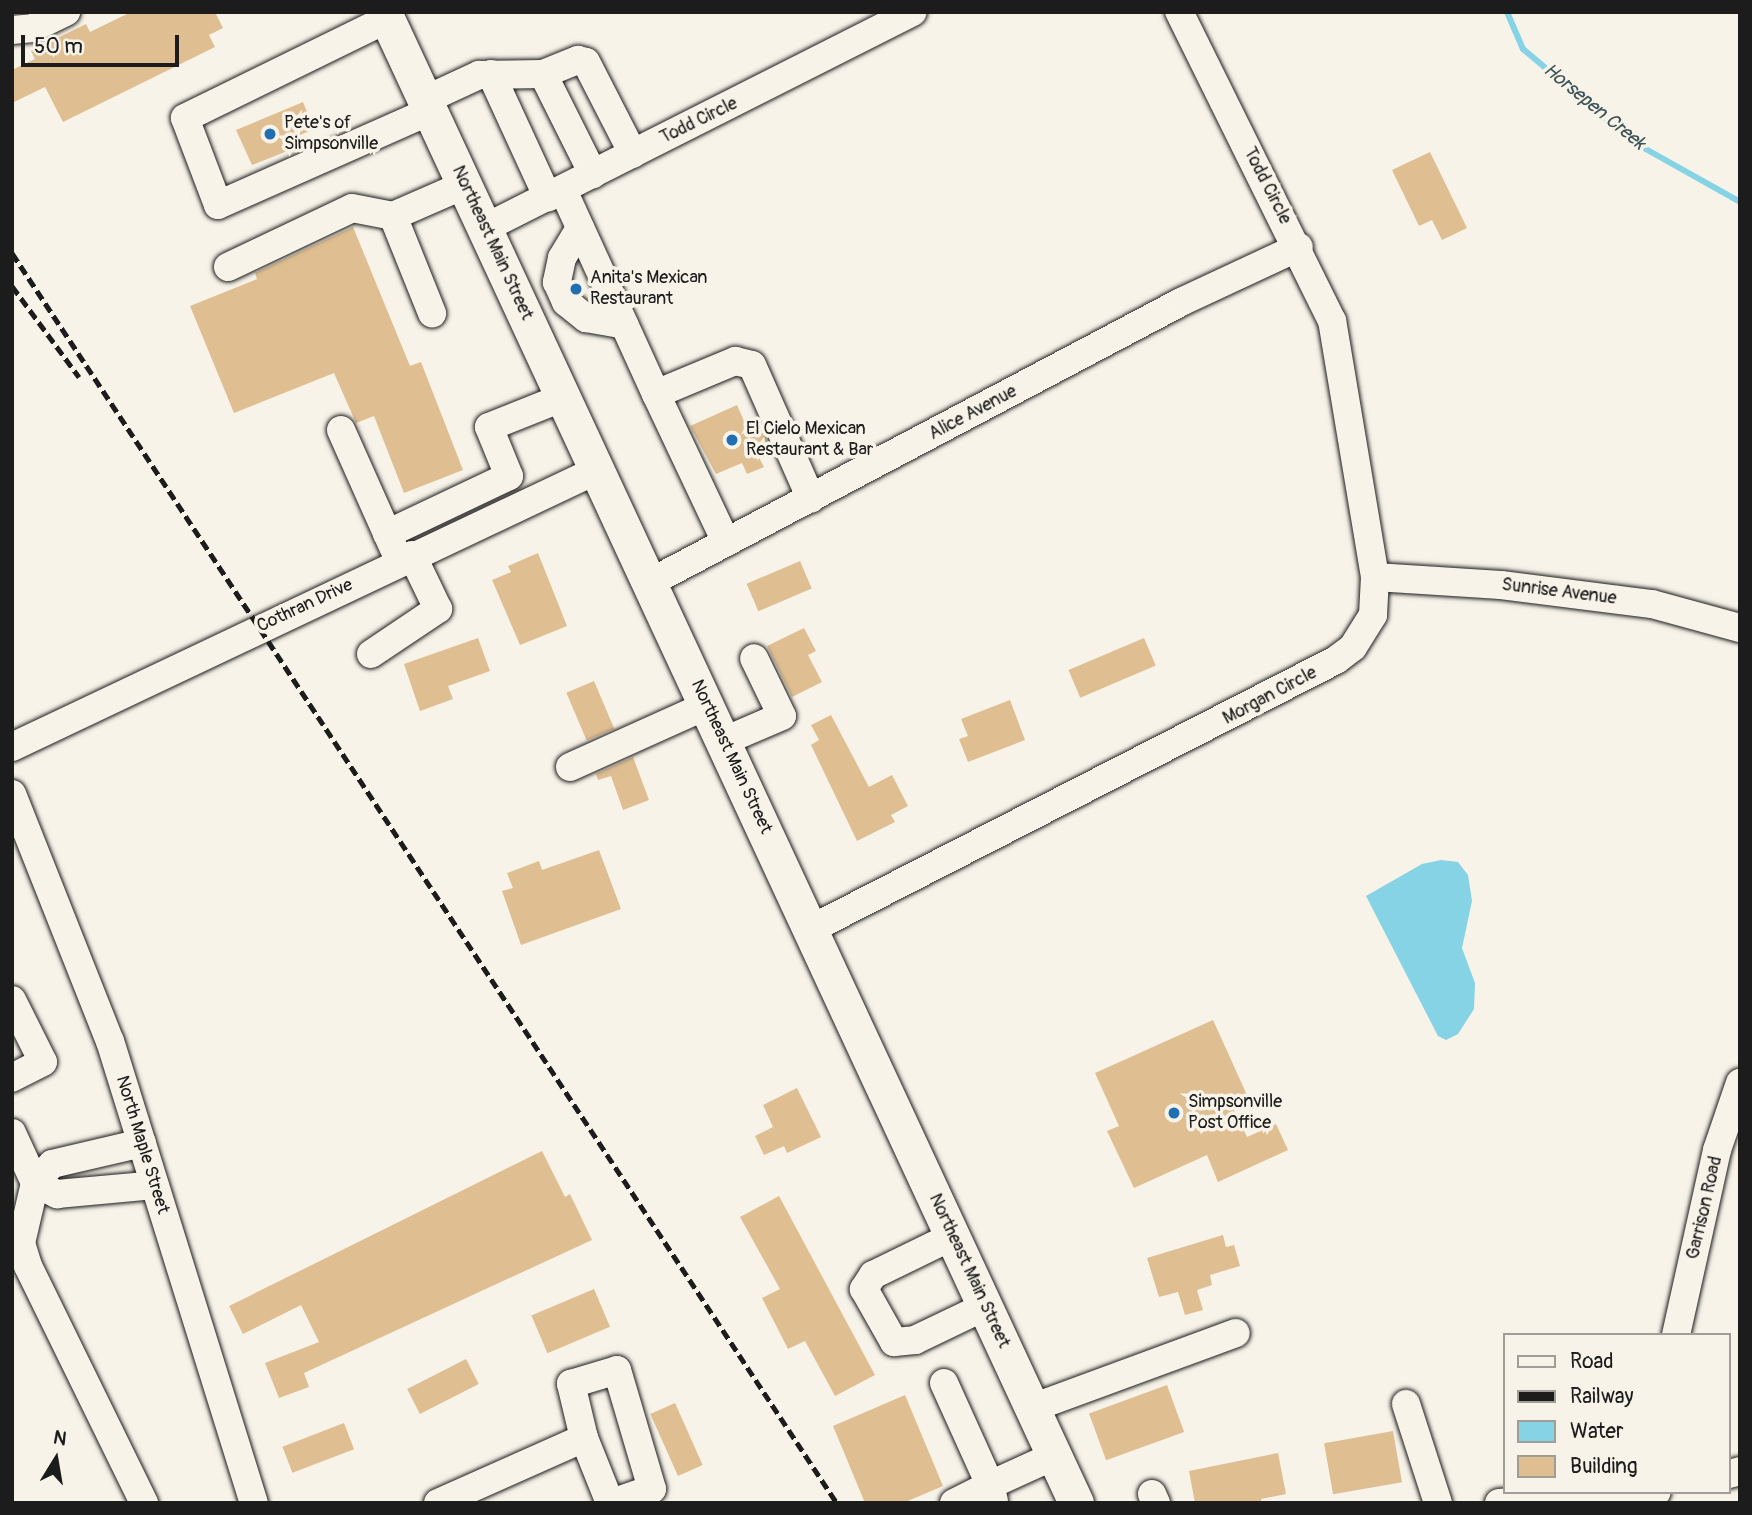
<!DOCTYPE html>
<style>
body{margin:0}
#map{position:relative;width:1752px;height:1515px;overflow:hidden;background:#f7f3e8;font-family:Pangolin,sans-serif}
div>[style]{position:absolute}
.water>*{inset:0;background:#85d3e4}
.stream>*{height:6px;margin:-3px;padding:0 3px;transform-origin:3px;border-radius:3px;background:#85d3e4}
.building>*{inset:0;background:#dfbe92;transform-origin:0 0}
.roads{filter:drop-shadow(0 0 2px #1c1c1c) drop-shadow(0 0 2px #1c1c1c)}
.minor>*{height:28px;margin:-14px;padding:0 14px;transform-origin:14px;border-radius:14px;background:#f7f3e8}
.major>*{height:35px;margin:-17.5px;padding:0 17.5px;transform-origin:17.5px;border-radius:17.5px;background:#f7f3e8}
.rail>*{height:5px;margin-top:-2.5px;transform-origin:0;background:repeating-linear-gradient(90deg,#1c1c1c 0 10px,transparent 0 15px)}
.dots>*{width:19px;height:19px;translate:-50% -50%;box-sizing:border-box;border:4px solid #f7f3e8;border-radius:50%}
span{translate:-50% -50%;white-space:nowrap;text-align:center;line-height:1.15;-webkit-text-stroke:7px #f7f3e8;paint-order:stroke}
.street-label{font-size:18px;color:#1c1c1c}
.poi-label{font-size:18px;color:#1c1c1c}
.left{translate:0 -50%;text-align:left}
.water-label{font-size:19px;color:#3c5358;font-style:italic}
.frame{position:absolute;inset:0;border:14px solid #1c1c1c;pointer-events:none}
.legend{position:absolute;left:1503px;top:1333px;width:228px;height:161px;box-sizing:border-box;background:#f7f3e8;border:2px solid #9f9d96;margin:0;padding:9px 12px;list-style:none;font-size:21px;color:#1c1c1c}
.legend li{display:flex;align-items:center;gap:14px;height:35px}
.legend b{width:35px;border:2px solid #9f9d96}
.north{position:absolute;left:21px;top:1424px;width:70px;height:70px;-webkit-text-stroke:5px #f7f3e8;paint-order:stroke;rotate:11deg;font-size:19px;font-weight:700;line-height:28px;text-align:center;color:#1c1c1c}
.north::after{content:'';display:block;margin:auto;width:24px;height:32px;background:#1c1c1c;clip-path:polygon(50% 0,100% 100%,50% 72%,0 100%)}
.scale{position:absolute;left:21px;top:35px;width:158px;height:32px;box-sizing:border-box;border:4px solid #1c1c1c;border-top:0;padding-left:9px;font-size:21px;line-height:24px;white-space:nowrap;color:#1c1c1c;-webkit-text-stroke:5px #f7f3e8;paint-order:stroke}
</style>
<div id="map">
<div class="water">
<div style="clip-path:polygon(1441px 860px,1458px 862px,1468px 875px,1472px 901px,1462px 948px,1475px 983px,1474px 1009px,1458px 1034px,1446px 1040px,1438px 1036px,1366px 896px,1422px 864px)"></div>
</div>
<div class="stream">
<div style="left:1507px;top:12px;width:40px;rotate:66.6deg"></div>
<div style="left:1523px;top:49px;width:146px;rotate:40deg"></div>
<div style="left:1635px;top:143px;width:120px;rotate:29.3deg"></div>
</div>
<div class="building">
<div style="clip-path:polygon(131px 12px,215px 12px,223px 28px,209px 35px,215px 47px,63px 122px,45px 87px,12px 103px,12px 70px,35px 59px,31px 51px,86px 24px,90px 32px)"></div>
<div style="clip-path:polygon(303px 102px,314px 129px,291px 139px,295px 148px,252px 165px,236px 130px)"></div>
<div style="clip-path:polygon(1430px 152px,1467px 228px,1442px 240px,1432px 220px,1419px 226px,1392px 170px)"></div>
<div style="clip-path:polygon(353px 227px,410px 366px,421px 362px,463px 470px,404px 493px,374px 416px,356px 423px,334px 373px,234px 413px,190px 306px,257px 279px,255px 273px)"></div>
<div style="clip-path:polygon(737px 405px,747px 428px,759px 423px,773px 453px,760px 459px,764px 467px,747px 474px,742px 463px,716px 474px,690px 426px)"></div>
<div style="clip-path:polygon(538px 553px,567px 626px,520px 645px,492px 580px,511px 572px,508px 566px)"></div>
<div style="left:800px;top:561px;width:30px;height:58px;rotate:67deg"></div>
<div style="clip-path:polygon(804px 628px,816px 651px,808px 655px,822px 682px,792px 697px,767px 646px)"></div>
<div style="clip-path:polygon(478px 638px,490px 671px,448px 686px,453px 699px,420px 711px,404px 664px)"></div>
<div style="left:1144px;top:638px;width:30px;height:82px;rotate:67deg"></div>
<div style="left:594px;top:681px;width:52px;height:30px;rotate:67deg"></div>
<div style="clip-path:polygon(1010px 700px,1025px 740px,968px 762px,959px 739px,968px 736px,961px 719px)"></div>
<div style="clip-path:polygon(831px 715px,869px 787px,892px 775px,908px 806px,891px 815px,895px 822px,857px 841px,811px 745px,819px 740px,811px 725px)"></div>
<div style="clip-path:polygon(633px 757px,649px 800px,623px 810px,611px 776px,598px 780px,596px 774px)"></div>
<div style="clip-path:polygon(599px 850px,621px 909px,521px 945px,502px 891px,513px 888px,507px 873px,539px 861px,542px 870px)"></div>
<div style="clip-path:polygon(1213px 1020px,1247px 1095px,1231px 1103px,1247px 1137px,1276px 1124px,1288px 1150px,1218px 1182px,1207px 1155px,1134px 1188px,1107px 1131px,1119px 1126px,1095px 1073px)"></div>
<div style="clip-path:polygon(797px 1088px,821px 1137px,787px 1153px,784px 1146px,764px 1155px,755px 1136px,773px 1127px,763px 1105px)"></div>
<div style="clip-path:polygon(542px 1151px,565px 1197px,570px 1194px,592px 1240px,304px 1373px,309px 1387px,279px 1398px,265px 1363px,319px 1342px,301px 1305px,243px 1334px,229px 1306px)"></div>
<div style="clip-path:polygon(779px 1196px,875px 1375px,835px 1396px,805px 1341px,788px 1349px,762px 1298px,780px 1289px,740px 1217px)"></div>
<div style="clip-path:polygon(1223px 1235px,1226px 1247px,1234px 1245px,1240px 1266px,1210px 1275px,1212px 1285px,1197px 1290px,1203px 1310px,1185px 1315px,1178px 1292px,1159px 1297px,1147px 1258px)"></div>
<div style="left:594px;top:1289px;width:41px;height:68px;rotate:67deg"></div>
<div style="left:466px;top:1359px;width:28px;height:66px;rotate:63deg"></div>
<div style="left:1167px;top:1385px;width:50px;height:83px;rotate:70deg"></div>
<div style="clip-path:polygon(905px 1395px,943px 1486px,903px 1503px,865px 1503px,833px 1426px)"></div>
<div style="left:675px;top:1403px;width:68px;height:27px;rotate:66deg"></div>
<div style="left:344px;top:1423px;width:28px;height:66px;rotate:69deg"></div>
<div style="left:1393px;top:1431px;width:52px;height:70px;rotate:80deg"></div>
<div style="clip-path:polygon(1278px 1453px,1286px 1494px,1261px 1499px,1262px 1503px,1195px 1503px,1189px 1471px)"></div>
</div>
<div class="roads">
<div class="minor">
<div style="left:387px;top:19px;width:225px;rotate:153.9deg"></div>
<div style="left:185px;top:118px;width:93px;rotate:69.2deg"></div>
<div style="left:218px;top:205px;width:232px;rotate:-23.9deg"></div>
<div style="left:12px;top:30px;width:21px;rotate:-5deg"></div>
<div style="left:33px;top:28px;width:37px;rotate:-26deg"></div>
<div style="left:491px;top:74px;width:136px;rotate:65.3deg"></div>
<div style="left:543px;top:74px;width:112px;rotate:63.4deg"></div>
<div style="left:425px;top:100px;width:60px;rotate:-24.8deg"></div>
<div style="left:479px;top:75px;width:64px;rotate:-0.9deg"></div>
<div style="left:543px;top:74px;width:38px;rotate:-22deg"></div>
<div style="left:578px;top:60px;width:8px;rotate:14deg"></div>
<div style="left:586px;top:62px;width:103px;rotate:62.9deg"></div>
<div style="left:563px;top:190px;width:224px;rotate:65.5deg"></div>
<div style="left:656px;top:394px;width:86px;rotate:-22.7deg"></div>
<div style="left:735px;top:361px;width:17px;rotate:13deg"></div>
<div style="left:752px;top:365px;width:146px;rotate:66.2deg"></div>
<div style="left:393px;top:216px;width:105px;rotate:68.1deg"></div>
<div style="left:485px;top:228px;width:479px;rotate:-26.8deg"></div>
<div style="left:580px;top:228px;width:35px;rotate:121deg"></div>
<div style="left:562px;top:258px;width:25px;rotate:102deg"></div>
<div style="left:557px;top:282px;width:22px;rotate:66deg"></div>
<div style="left:566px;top:302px;width:26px;rotate:39deg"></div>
<div style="left:586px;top:318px;width:39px;rotate:10deg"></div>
<div style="left:228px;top:267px;width:137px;rotate:-25.4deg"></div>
<div style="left:352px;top:208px;width:42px;rotate:11deg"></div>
<div style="left:393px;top:216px;width:77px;rotate:-23.6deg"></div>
<div style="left:656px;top:394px;width:164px;rotate:64.7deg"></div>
<div style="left:341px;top:430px;width:130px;rotate:66deg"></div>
<div style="left:387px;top:534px;width:135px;rotate:-25.4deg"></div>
<div style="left:509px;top:476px;width:53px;rotate:-112.2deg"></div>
<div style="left:489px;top:427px;width:81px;rotate:-21.8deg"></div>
<div style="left:1375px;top:577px;width:126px;rotate:3.6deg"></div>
<div style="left:1501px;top:585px;width:152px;rotate:7.2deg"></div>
<div style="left:1652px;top:604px;width:91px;rotate:15.3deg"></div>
<div style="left:649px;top:583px;width:602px;rotate:-27.84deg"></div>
<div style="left:1181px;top:302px;width:130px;rotate:-25deg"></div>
<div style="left:371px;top:654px;width:81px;rotate:-33.9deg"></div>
<div style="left:438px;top:609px;width:60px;rotate:-115.7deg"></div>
<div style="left:724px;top:741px;width:63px;rotate:-23.3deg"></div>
<div style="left:782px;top:716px;width:64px;rotate:-115.8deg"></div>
<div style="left:12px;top:747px;width:650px;rotate:-25.34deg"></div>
<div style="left:570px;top:767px;width:151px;rotate:-24.2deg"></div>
<div style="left:12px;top:794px;width:266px;rotate:68.4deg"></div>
<div style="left:110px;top:1041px;width:484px;rotate:72.7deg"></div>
<div style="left:811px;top:929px;width:590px;rotate:-27.13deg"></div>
<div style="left:1336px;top:660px;width:21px;rotate:-37deg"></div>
<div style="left:1353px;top:647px;width:38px;rotate:-58deg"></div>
<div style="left:1373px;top:615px;width:38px;rotate:-87deg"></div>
<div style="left:1375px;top:577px;width:260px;rotate:-99.5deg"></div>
<div style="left:1332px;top:321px;width:345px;rotate:-116.3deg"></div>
<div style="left:12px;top:1000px;width:69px;rotate:63.4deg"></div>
<div style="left:43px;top:1062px;width:35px;rotate:153deg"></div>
<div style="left:12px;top:1133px;width:55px;rotate:65.3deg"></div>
<div style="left:35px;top:1183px;width:62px;rotate:103.1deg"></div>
<div style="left:21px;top:1243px;width:24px;rotate:73deg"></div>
<div style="left:28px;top:1266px;width:264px;rotate:63.9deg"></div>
<div style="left:142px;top:1143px;width:92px;rotate:166.9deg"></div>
<div style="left:52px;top:1164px;width:25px;rotate:132deg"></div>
<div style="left:35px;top:1183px;width:25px;rotate:27deg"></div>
<div style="left:57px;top:1194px;width:98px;rotate:-5.2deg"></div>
<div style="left:953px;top:1236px;width:89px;rotate:154deg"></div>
<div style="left:873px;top:1275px;width:17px;rotate:123deg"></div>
<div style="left:864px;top:1289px;width:61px;rotate:60.5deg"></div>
<div style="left:894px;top:1342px;width:21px;rotate:-5deg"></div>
<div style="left:915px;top:1340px;width:79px;rotate:-25.6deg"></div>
<div style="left:1676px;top:1335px;width:189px;rotate:-77.5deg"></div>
<div style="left:1717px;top:1150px;width:71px;rotate:-71.1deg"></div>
<div style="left:944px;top:1383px;width:112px;rotate:65.7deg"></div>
<div style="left:990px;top:1485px;width:70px;rotate:-24.4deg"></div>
<div style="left:1406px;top:1404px;width:104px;rotate:72.1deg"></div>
<div style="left:1032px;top:1408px;width:217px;rotate:-20.2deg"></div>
<div style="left:1729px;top:1474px;width:11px;rotate:-15deg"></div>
<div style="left:1152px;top:1494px;width:10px;rotate:66deg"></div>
<div style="left:438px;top:1503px;width:160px;rotate:-24deg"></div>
<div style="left:610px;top:1503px;width:70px;rotate:-111.8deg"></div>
<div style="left:584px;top:1438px;width:56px;rotate:-103.5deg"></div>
<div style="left:571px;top:1384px;width:48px;rotate:-16.9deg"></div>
<div style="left:617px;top:1370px;width:124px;rotate:73.6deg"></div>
<div style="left:652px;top:1489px;width:42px;rotate:160.7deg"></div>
<div style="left:954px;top:1503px;width:40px;rotate:-26.6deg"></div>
<div style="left:990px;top:1485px;width:16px;rotate:76deg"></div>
<div style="left:1499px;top:1503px;width:158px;rotate:-4deg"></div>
</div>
<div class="major">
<div style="left:384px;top:12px;width:1644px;rotate:65.1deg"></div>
</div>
</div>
<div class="rail">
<div style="left:12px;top:253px;width:1498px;rotate:56.58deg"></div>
<div style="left:12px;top:286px;width:113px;rotate:53.6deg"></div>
</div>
<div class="dots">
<div style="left:270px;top:134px;background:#1f6fb2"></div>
<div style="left:576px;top:289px;background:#1f6fb2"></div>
<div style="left:732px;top:440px;background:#1f6fb2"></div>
<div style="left:1174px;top:1113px;background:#1f6fb2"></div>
</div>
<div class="street-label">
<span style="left:699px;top:121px;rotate:-26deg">Todd Circle</span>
<span style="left:1267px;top:186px;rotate:63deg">Todd Circle</span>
<span style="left:492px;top:243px;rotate:65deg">Northeast Main Street</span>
<span style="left:973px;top:413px;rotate:-28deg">Alice Avenue</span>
<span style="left:1559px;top:592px;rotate:7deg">Sunrise Avenue</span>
<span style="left:305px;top:606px;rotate:-25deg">Cothran Drive</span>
<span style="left:1270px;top:696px;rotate:-28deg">Morgan Circle</span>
<span style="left:731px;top:757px;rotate:65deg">Northeast Main Street</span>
<span style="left:142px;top:1145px;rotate:73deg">North Maple Street</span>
<span style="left:1705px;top:1208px;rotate:-77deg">Garrison Road</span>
<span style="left:969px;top:1271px;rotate:65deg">Northeast Main Street</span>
</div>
<div class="poi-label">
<span class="left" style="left:284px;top:134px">Pete's of<br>Simpsonville</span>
<span class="left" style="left:590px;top:289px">Anita's Mexican<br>Restaurant</span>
<span class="left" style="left:746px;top:440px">El Cielo Mexican<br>Restaurant &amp; Bar</span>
<span class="left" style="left:1188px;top:1113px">Simpsonville<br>Post Office</span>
</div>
<div class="water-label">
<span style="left:1594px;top:107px;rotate:39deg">Horsepen Creek</span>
</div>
<div class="frame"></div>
<ul class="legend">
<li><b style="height:9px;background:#f7f3e8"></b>Road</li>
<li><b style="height:9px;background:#1c1c1c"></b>Railway</li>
<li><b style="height:19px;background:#85d3e4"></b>Water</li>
<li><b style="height:19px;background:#dfbe92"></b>Building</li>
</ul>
<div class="north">N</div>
<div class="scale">50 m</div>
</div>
